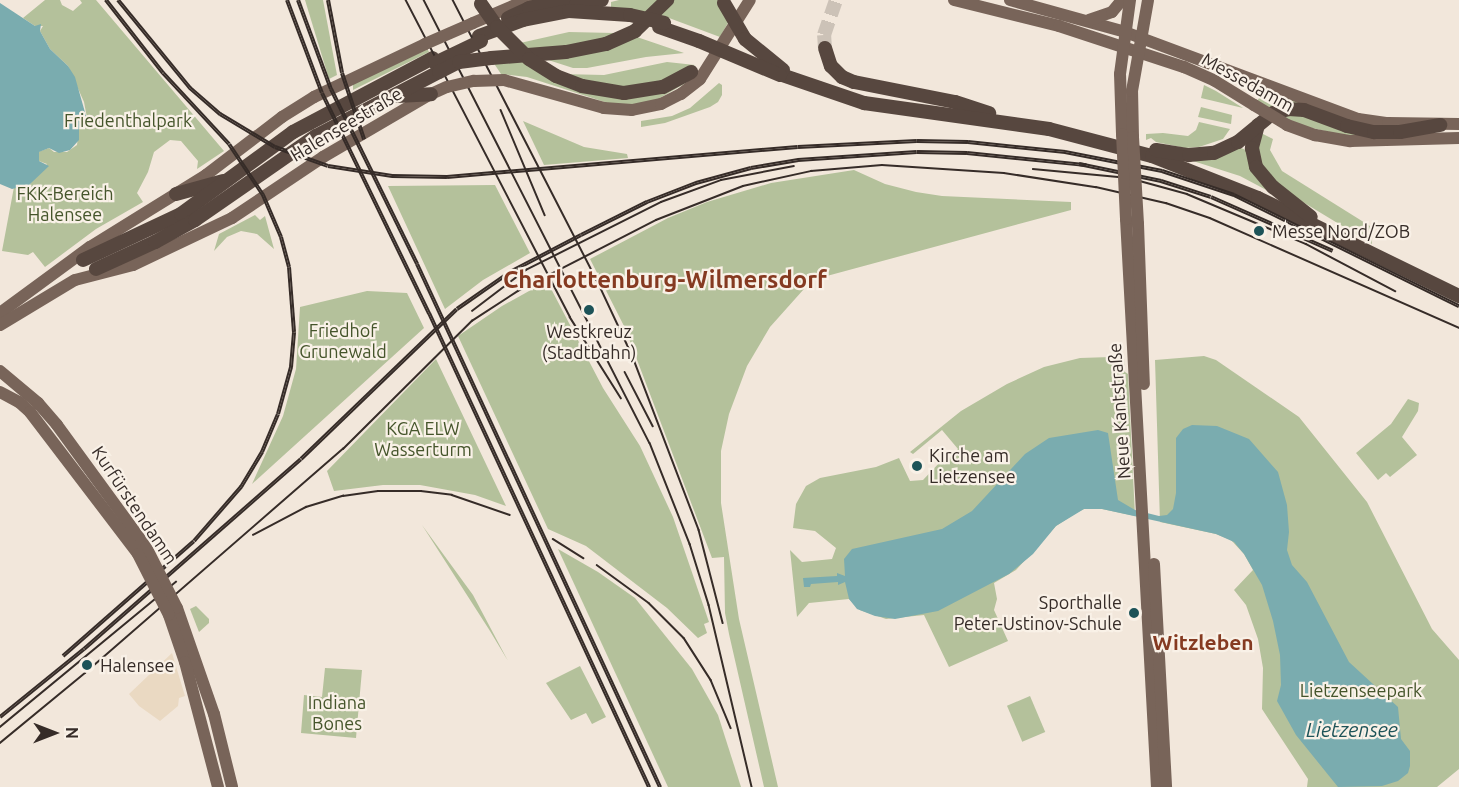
<!DOCTYPE html>
<meta charset="utf-8">
<style>
body{margin:0}
#map{position:relative;width:1459px;height:787px;overflow:hidden;background:#f2e7db;font-family:Ubuntu,sans-serif}
div>[style]{position:absolute}
.green>*{inset:0;background:#b4c19b;transform-origin:0 0}
.plaza>*{inset:0;background:#ead9c2}
.water>*{inset:0;background:#7aacaf}
.highway-tunnel>*{height:14px;margin-top:-7px;transform-origin:0;background:repeating-linear-gradient(90deg,#ccc2b7 0 14px,transparent 0 21px)}
.major>*{height:12px;margin:-6px;padding:0 6px;transform-origin:6px;border-radius:6px;background:#786459}
.highway>*{height:14px;margin:-7px;padding:0 7px;transform-origin:7px;border-radius:7px;background:#57473f}
.tram>*{height:1.5px;margin:-0.75px;padding:0 0.75px;transform-origin:0.75px;border-radius:0.75px;background:#362c28}
.rail>*{height:4px;margin-top:-2px;transform-origin:0;background:repeating-linear-gradient(90deg,#f9f1e7 0 4.5px,#362c28 0 9px);box-sizing:border-box;border-block:2px solid #362c28}
.major-bridge>*{height:12px;margin:-6px;padding:0 6px;transform-origin:6px;border-radius:6px;background:#786459}
.highway-bridge>*{height:14px;margin:-7px;padding:0 7px;transform-origin:7px;border-radius:7px;background:#57473f}
.dots>*{width:16px;height:16px;translate:-50% -50%;box-sizing:border-box;border:3px solid #f9f1e7;border-radius:50%}
span{translate:-50% -50%;white-space:nowrap;text-align:center;line-height:1.15;-webkit-text-stroke:4.5px #f9f1e7;paint-order:stroke}
.street-label{font-size:18px;color:#362c28}
.park-label{font-size:18px;color:#45552b}
.poi-label{font-size:18px;color:#362c28}
.left{translate:0 -50%;text-align:left}
.right{translate:-100% -50%;text-align:right}
.water-label{font-size:20px;color:#1d5358;font-style:italic}
.quarter-label{font-size:21px;color:#853a21;font-weight:700}
.district-label{font-size:24px;color:#853a21;font-weight:700}
.north{position:absolute;left:24px;top:703px;width:60px;height:60px;-webkit-text-stroke:4px #f9f1e7;paint-order:stroke;rotate:90deg;font-size:16px;font-weight:700;line-height:24px;text-align:center;color:#362c28}
.north::after{content:'';display:block;margin:auto;width:21px;height:27px;background:#362c28;clip-path:polygon(50% 0,100% 100%,50% 72%,0 100%)}
</style>
<div id="map">
<div class="green">
<div style="clip-path:polygon(45px 0,60px 0,62px 5px,73px 11px,82px 3px,80px 0,96px 0,224px 151px,197px 169px,198px 161px,181px 141px,170px 140px,154px 152px,148px 172px,137px 193px,143px 202px,96px 229px,45px 267px,33px 252px,28px 255px,2px 251px,14px 187px,29px 185px,47px 164px,39px 161px,38px 152px,49px 148px,54px 152px,67px 152px,77px 145px,79px 128px,88px 123px,84px 102px,68px 66px,50px 49px,40px 31px,43px 26px,35px 26px,23px 18px)"></div>
<div style="clip-path:polygon(305px 0,323px 0,337px 75px,329px 79px)"></div>
<div style="clip-path:polygon(619px 0,663px 0,652px 13px,611px 7px,611px 2px)"></div>
<div style="clip-path:polygon(672px 0,719px 0,729px 21px,720px 37px,661px 15px)"></div>
<div style="clip-path:polygon(569px 32px,614px 33px,608px 42px,531px 51px,520px 43px)"></div>
<div style="clip-path:polygon(634px 36px,684px 53px,646px 57px,587px 68px,573px 68px,542px 58px)"></div>
<div style="clip-path:polygon(427px 48px,429px 52px,353px 90px,353px 82px)"></div>
<div style="clip-path:polygon(522px 59px,588px 91px,686px 80px,686px 83px,658px 99px,635px 105px,614px 105px,527px 77px,501px 74px,493px 62px)"></div>
<div style="clip-path:polygon(667px 62px,695px 65px,676px 78px,617px 89px,561px 74px,604px 75px)"></div>
<div style="clip-path:polygon(719px 83px,722px 85px,722px 95px,718px 102px,710px 107px,665px 123px,641px 127px,641px 121px,672px 116px,690px 108px)"></div>
<div style="clip-path:polygon(1204px 85px,1216px 91px,1243px 108px,1201px 98px)"></div>
<div style="clip-path:polygon(1265px 90px,1305px 104px,1284px 103px,1268px 109px,1257px 101px)"></div>
<div style="clip-path:polygon(1201px 107px,1232px 115px,1231px 124px,1198px 117px)"></div>
<div style="clip-path:polygon(1296px 113px,1371px 136px,1351px 137px,1303px 126px,1280px 115px)"></div>
<div style="clip-path:polygon(523px 121px,584px 147px,627px 154px,628px 158px,544px 165px)"></div>
<div style="clip-path:polygon(1199px 122px,1230px 129px,1223px 139px,1199px 147px,1185px 148px,1156px 142px,1151px 138px,1146px 140px,1146px 134px,1163px 133px,1188px 136px,1196px 130px)"></div>
<div style="clip-path:polygon(1259px 132px,1273px 139px,1270px 150px,1282px 171px,1370px 226px,1372px 244px,1288px 193px,1267px 176px,1258px 161px)"></div>
<div style="clip-path:polygon(1239px 147px,1248px 151px,1283px 199px,1240px 176px,1193px 161px)"></div>
<div style="clip-path:polygon(854px 170px,885px 184px,916px 192px,942px 196px,1071px 202px,1071px 210px,812px 280px,770px 327px,747px 366px,729px 414px,721px 451px,721px 503px,739px 619px,778px 787px,764px 787px,729px 634px,725px 613px,724px 557px,712px 558px,625px 328px,590px 259px,668px 218px,707px 202px,771px 183px)"></div>
<div style="clip-path:polygon(495px 185px,530px 253px,483px 280px,445px 309px,388px 186px)"></div>
<div style="clip-path:polygon(255px 215px,260px 220px,265px 216px,274px 249px,257px 234px,241px 231px,227px 237px,214px 251px,219px 234px)"></div>
<div style="clip-path:polygon(547px 281px,603px 388px,640px 446px,673px 517px,709px 622px,704px 624px,707px 633px,698px 638px,667px 608px,586px 546px,548px 529px,458px 336px,502px 306px)"></div>
<div style="clip-path:polygon(367px 291px,407px 293px,424px 328px,252px 484px,283px 416px,296px 369px,300px 307px)"></div>
<div style="clip-path:polygon(1204px 356px,1216px 360px,1299px 417px,1367px 502px,1432px 629px,1459px 660px,1459px 769px,1437px 787px,1307px 787px,1308px 779px,1262px 709px,1263px 668px,1258px 639px,1246px 605px,1234px 590px,1253px 570px,1244px 554px,1231px 540px,1216px 534px,1160px 522px,1155px 360px)"></div>
<div style="clip-path:polygon(1111px 357px,1124px 358px,1125px 372px,1128px 374px,1135px 516px,1102px 509px,1084px 509px,1076px 513px,1056px 526px,1016px 570px,994px 583px,997px 599px,994px 610px,1008px 641px,949px 667px,924px 615px,886px 619px,860px 610px,849px 599px,809px 603px,797px 617px,790px 550px,802px 562px,832px 559px,836px 548px,815px 531px,793px 528px,796px 504px,806px 486px,820px 478px,876px 467px,899px 458px,910px 481px,923px 480px,941px 461px,945px 462px,958px 449px,942px 430px,913px 454px,910px 452px,961px 411px,1007px 384px,1044px 367px,1080px 358px)"></div>
<div style="clip-path:polygon(436px 359px,506px 506px,475px 495px,420px 485px,383px 485px,334px 491px,327px 471px)"></div>
<div style="clip-path:polygon(1408px 399px,1419px 403px,1418px 411px,1402px 437px,1417px 455px,1390px 477px,1386px 473px,1378px 480px,1356px 453px,1391px 424px)"></div>
<div style="clip-path:polygon(422px 525px,473px 595px,508px 661px,490px 631px)"></div>
<div style="clip-path:polygon(558px 549px,598px 572px,635px 598px,692px 669px,718px 715px,741px 787px,668px 787px)"></div>
<div style="clip-path:polygon(196px 606px,209px 619px,209px 623px,199px 632px,190px 609px)"></div>
<div style="clip-path:polygon(580px 666px,606px 717px,592px 724px,586px 713px,571px 720px,546px 683px)"></div>
<div style="clip-path:polygon(325px 668px,362px 670px,356px 738px,301px 733px,304px 695px,322px 697px)"></div>
<div style="left:1030px;top:696px;width:39px;height:25px;rotate:67deg"></div>
</div>
<div class="plaza">
<div style="clip-path:polygon(172px 653px,185px 696px,179px 698px,178px 706px,160px 721px,139px 706px,129px 694px)"></div>
</div>
<div class="water">
<div style="clip-path:polygon(0 3px,35px 26px,41px 24px,40px 31px,50px 49px,68px 66px,75px 77px,88px 123px,79px 128px,79px 140px,70px 150px,59px 153px,49px 148px,39px 152px,39px 161px,49px 166px,29px 185px,12px 189px,0 184px)"></div>
<div style="clip-path:polygon(1192px 425px,1217px 426px,1249px 439px,1278px 472px,1287px 505px,1289px 532px,1287px 550px,1292px 565px,1307px 582px,1349px 662px,1398px 707px,1401px 739px,1410px 751px,1410px 766px,1408px 773px,1398px 781px,1382px 786px,1338px 787px,1296px 735px,1277px 701px,1281px 685px,1280px 655px,1273px 621px,1262px 585px,1244px 554px,1234px 542px,1216px 534px,1102px 509px,1084px 509px,1056px 526px,1033px 554px,1009px 574px,938px 611px,895px 619px,875px 616px,857px 609px,849px 599px,845px 582px,838px 585px,838px 582px,811px 584px,810px 587px,804px 587px,803px 578px,837px 576px,837px 573px,845px 576px,844px 559px,852px 549px,942px 529px,972px 511px,1025px 454px,1049px 438px,1098px 430px,1108px 433px,1118px 500px,1135px 510px,1159px 516px,1167px 515px,1173px 509px,1176px 493px,1176px 438px,1183px 429px)"></div>
</div>
<div class="highway-tunnel">
<div style="left:825px;top:48px;width:13px;rotate:-94deg"></div>
<div style="left:824px;top:35px;width:37px;rotate:-71deg"></div>
</div>
<div class="major">
<div style="left:954px;top:0;width:108px;rotate:13.9deg"></div>
<div style="left:1059px;top:26px;width:132px;rotate:18.2deg"></div>
<div style="left:1184px;top:67px;width:34px;rotate:24deg"></div>
<div style="left:1215px;top:81px;width:46px;rotate:31.6deg"></div>
<div style="left:1010px;top:0;width:119px;rotate:15.5deg"></div>
<div style="left:1125px;top:32px;width:249px;rotate:20.5deg"></div>
<div style="left:1358px;top:119px;width:30px;rotate:8deg"></div>
<div style="left:1388px;top:123px;width:71px;rotate:0.8deg"></div>
<div style="left:1089px;top:20px;width:24px;rotate:-19deg"></div>
<div style="left:1112px;top:12px;width:16px;rotate:-50deg"></div>
<div style="left:473px;top:23px;width:59px;rotate:-23.1deg"></div>
<div style="left:504px;top:80px;width:104px;rotate:15.6deg"></div>
<div style="left:604px;top:108px;width:28px;rotate:4deg"></div>
<div style="left:632px;top:110px;width:30px;rotate:-12deg"></div>
<div style="left:661px;top:104px;width:22px;rotate:-27deg"></div>
<div style="left:681px;top:94px;width:24px;rotate:-38deg"></div>
<div style="left:700px;top:79px;width:93px;rotate:-57.7deg"></div>
<div style="left:1287px;top:125px;width:30px;rotate:20deg"></div>
<div style="left:1315px;top:135px;width:36px;rotate:10deg"></div>
<div style="left:1350px;top:141px;width:109px;rotate:-1.6deg"></div>
<div style="left:1122px;top:134px;width:60px;rotate:-91.9deg"></div>
<div style="left:1120px;top:74px;width:75px;rotate:-82.3deg"></div>
<div style="left:1133px;top:137px;width:46px;rotate:-91.2deg"></div>
<div style="left:1132px;top:91px;width:92px;rotate:-80deg"></div>
<div style="left:1126px;top:219px;width:569px;rotate:86.88deg"></div>
<div style="left:1138px;top:224px;width:160px;rotate:87.9deg"></div>
<div style="left:0;top:313px;width:112px;rotate:-36.3deg"></div>
<div style="left:90px;top:247px;width:137px;rotate:-31.8deg"></div>
<div style="left:206px;top:175px;width:96px;rotate:-37.3deg"></div>
<div style="left:282px;top:117px;width:38px;rotate:-32deg"></div>
<div style="left:314px;top:97px;width:123px;rotate:-25.5deg"></div>
<div style="left:0;top:325px;width:87px;rotate:-31deg"></div>
<div style="left:75px;top:280px;width:60px;rotate:-14.5deg"></div>
<div style="left:133px;top:265px;width:110px;rotate:-25.4deg"></div>
<div style="left:232px;top:218px;width:110px;rotate:-33.8deg"></div>
<div style="left:323px;top:157px;width:125px;rotate:-30.3deg"></div>
<div style="left:431px;top:94px;width:17px;rotate:-24deg"></div>
<div style="left:0;top:371px;width:50px;rotate:40.1deg"></div>
<div style="left:38px;top:403px;width:29px;rotate:49deg"></div>
<div style="left:57px;top:425px;width:151px;rotate:53.9deg"></div>
<div style="left:0;top:392px;width:21px;rotate:28deg"></div>
<div style="left:19px;top:402px;width:15px;rotate:42deg"></div>
<div style="left:30px;top:412px;width:178px;rotate:52.7deg"></div>
<div style="left:1154px;top:564px;width:223px;rotate:86.9deg"></div>
<div style="left:177px;top:608px;width:112px;rotate:70.8deg"></div>
<div style="left:214px;top:714px;width:75px;rotate:76.1deg"></div>
<div style="left:169px;top:615px;width:50px;rotate:71.2deg"></div>
<div style="left:185px;top:662px;width:129px;rotate:75.2deg"></div>
</div>
<div class="highway">
<div style="left:568px;top:3px;width:34px;rotate:-5deg"></div>
<div style="left:508px;top:18px;width:23px;rotate:-25deg"></div>
<div style="left:529px;top:8px;width:35px;rotate:-13deg"></div>
<div style="left:659px;top:27px;width:42px;rotate:19.3deg"></div>
<div style="left:479px;top:36px;width:47px;rotate:-20deg"></div>
<div style="left:523px;top:20px;width:47px;rotate:-11.1deg"></div>
<div style="left:569px;top:11px;width:61px;rotate:3.8deg"></div>
<div style="left:825px;top:48px;width:19px;rotate:72deg"></div>
<div style="left:831px;top:66px;width:16px;rotate:45deg"></div>
<div style="left:842px;top:77px;width:13px;rotate:23deg"></div>
<div style="left:854px;top:82px;width:103px;rotate:11.2deg"></div>
<div style="left:955px;top:102px;width:36px;rotate:18deg"></div>
<div style="left:491px;top:58px;width:75px;rotate:-4.6deg"></div>
<div style="left:566px;top:52px;width:41px;rotate:-11.3deg"></div>
<div style="left:606px;top:44px;width:32px;rotate:-24deg"></div>
<div style="left:635px;top:31px;width:45px;rotate:-44.1deg"></div>
<div style="left:782px;top:75px;width:87px;rotate:18.9deg"></div>
<div style="left:864px;top:103px;width:187px;rotate:8deg"></div>
<div style="left:1049px;top:129px;width:106px;rotate:14.7deg"></div>
<div style="left:1152px;top:156px;width:114px;rotate:21.6deg"></div>
<div style="left:1258px;top:198px;width:224px;rotate:26deg"></div>
<div style="left:556px;top:76px;width:28px;rotate:21deg"></div>
<div style="left:582px;top:86px;width:43px;rotate:9.5deg"></div>
<div style="left:624px;top:93px;width:39px;rotate:-9deg"></div>
<div style="left:663px;top:87px;width:32px;rotate:-28deg"></div>
<div style="left:397px;top:96px;width:34px;rotate:-3deg"></div>
<div style="left:1258px;top:125px;width:24px;rotate:105deg"></div>
<div style="left:1252px;top:148px;width:19px;rotate:78deg"></div>
<div style="left:1256px;top:167px;width:26px;rotate:50deg"></div>
<div style="left:1273px;top:187px;width:48px;rotate:38.3deg"></div>
<div style="left:1156px;top:150px;width:33px;rotate:9deg"></div>
<div style="left:1189px;top:155px;width:25px;rotate:-5deg"></div>
<div style="left:1214px;top:153px;width:26px;rotate:-25deg"></div>
<div style="left:1238px;top:142px;width:45px;rotate:-39.6deg"></div>
<div style="left:1273px;top:113px;width:16px;rotate:-14deg"></div>
<div style="left:1289px;top:109px;width:15px;rotate:4deg"></div>
<div style="left:1304px;top:110px;width:46px;rotate:20.4deg"></div>
<div style="left:1347px;top:126px;width:28px;rotate:13deg"></div>
<div style="left:1374px;top:132px;width:26px"></div>
<div style="left:1400px;top:132px;width:41px;rotate:-9.9deg"></div>
<div style="left:176px;top:194px;width:49px;rotate:-15.5deg"></div>
<div style="left:83px;top:260px;width:108px;rotate:-25.1deg"></div>
<div style="left:181px;top:214px;width:139px;rotate:-36.2deg"></div>
<div style="left:293px;top:132px;width:158px;rotate:-27.9deg"></div>
<div style="left:96px;top:269px;width:65px;rotate:-24.6deg"></div>
<div style="left:155px;top:242px;width:46px;rotate:-28.8deg"></div>
<div style="left:195px;top:220px;width:147px;rotate:-34.8deg"></div>
<div style="left:316px;top:136px;width:139px;rotate:-27.5deg"></div>
</div>
<div class="tram">
<div style="left:406px;top:0;width:357px;rotate:62.6deg"></div>
<div style="left:570px;top:317px;width:96px;rotate:57.8deg"></div>
<div style="left:424px;top:0;width:497px;rotate:63deg"></div>
<div style="left:650px;top:443px;width:109px;rotate:68.4deg"></div>
<div style="left:690px;top:544px;width:64px;rotate:72.7deg"></div>
<div style="left:709px;top:605px;width:187px;rotate:76.7deg"></div>
<div style="left:453px;top:0;width:315px;rotate:62.8deg"></div>
<div style="left:597px;top:280px;width:85px;rotate:64.9deg"></div>
<div style="left:633px;top:357px;width:185px;rotate:69.1deg"></div>
<div style="left:699px;top:530px;width:96px;rotate:75.5deg"></div>
<div style="left:501px;top:110px;width:114px;rotate:67.3deg"></div>
<div style="left:1033px;top:169px;width:96px;rotate:5.4deg"></div>
<div style="left:1129px;top:178px;width:60px;rotate:15.4deg"></div>
<div style="left:1187px;top:194px;width:129px;rotate:22.8deg"></div>
<div style="left:1306px;top:244px;width:101px;rotate:27.8deg"></div>
<div style="left:472px;top:311px;width:68px;rotate:-37.2deg"></div>
<div style="left:526px;top:270px;width:151px;rotate:-26.7deg"></div>
<div style="left:661px;top:202px;width:64px;rotate:-20.1deg"></div>
<div style="left:721px;top:180px;width:74px;rotate:-10.9deg"></div>
<div style="left:625px;top:372px;width:61px;rotate:62.6deg"></div>
<div style="left:253px;top:535px;width:60px;rotate:-27.8deg"></div>
<div style="left:306px;top:507px;width:39px;rotate:-17deg"></div>
<div style="left:343px;top:496px;width:35px;rotate:-8deg"></div>
<div style="left:378px;top:491px;width:43px"></div>
<div style="left:421px;top:491px;width:31px;rotate:7deg"></div>
<div style="left:452px;top:495px;width:61px;rotate:19deg"></div>
<div style="left:553px;top:539px;width:36px;rotate:32deg"></div>
<div style="left:597px;top:565px;width:64px;rotate:36.2deg"></div>
<div style="left:649px;top:603px;width:49px;rotate:45deg"></div>
<div style="left:684px;top:638px;width:50px;rotate:57.3deg"></div>
<div style="left:711px;top:680px;width:52px;rotate:67.4deg"></div>
<div style="left:0;top:727px;width:228px;rotate:-39.5deg"></div>
<div style="left:0;top:743px;width:110px;rotate:-39.5deg"></div>
<div style="left:85px;top:673px;width:342px;rotate:-41deg"></div>
<div style="left:343px;top:449px;width:182px;rotate:-44.8deg"></div>
<div style="left:472px;top:321px;width:55px;rotate:-33.1deg"></div>
<div style="left:518px;top:291px;width:155px;rotate:-27.2deg"></div>
<div style="left:656px;top:220px;width:93px;rotate:-21.3deg"></div>
<div style="left:743px;top:186px;width:70px;rotate:-12.4deg"></div>
<div style="left:811px;top:171px;width:71px;rotate:-4.8deg"></div>
<div style="left:882px;top:165px;width:122px;rotate:3.8deg"></div>
<div style="left:1004px;top:173px;width:93px;rotate:8.7deg"></div>
<div style="left:1096px;top:187px;width:72px;rotate:12.9deg"></div>
<div style="left:1166px;top:203px;width:46px;rotate:18.8deg"></div>
<div style="left:1210px;top:218px;width:272px;rotate:23.8deg"></div>
</div>
<div class="rail">
<div style="left:118px;top:0;width:114px;rotate:50.7deg"></div>
<div style="left:190px;top:88px;width:40px;rotate:41deg"></div>
<div style="left:220px;top:114px;width:64px;rotate:31deg"></div>
<div style="left:275px;top:147px;width:56px;rotate:19.7deg"></div>
<div style="left:328px;top:166px;width:65px;rotate:8.9deg"></div>
<div style="left:392px;top:176px;width:55px;rotate:1deg"></div>
<div style="left:447px;top:177px;width:352px;rotate:-4.9deg"></div>
<div style="left:798px;top:147px;width:119px;rotate:-2.9deg"></div>
<div style="left:917px;top:141px;width:51px;rotate:1.1deg"></div>
<div style="left:968px;top:142px;width:98px;rotate:5.9deg"></div>
<div style="left:1065px;top:152px;width:99px;rotate:11.1deg"></div>
<div style="left:1162px;top:171px;width:76px;rotate:18.4deg"></div>
<div style="left:1234px;top:195px;width:251px;rotate:26.3deg"></div>
<div style="left:287px;top:0;width:99px;rotate:69.4deg"></div>
<div style="left:322px;top:93px;width:245px;rotate:64.1deg"></div>
<div style="left:429px;top:313px;width:523px;rotate:65.1deg"></div>
<div style="left:298px;top:0;width:95px;rotate:69.7deg"></div>
<div style="left:331px;top:89px;width:195px;rotate:63.8deg"></div>
<div style="left:417px;top:264px;width:577px;rotate:65.08deg"></div>
<div style="left:328px;top:0;width:74px;rotate:79.1deg"></div>
<div style="left:342px;top:73px;width:70px;rotate:71.6deg"></div>
<div style="left:1079px;top:164px;width:84px;rotate:11.7deg"></div>
<div style="left:1161px;top:181px;width:52px;rotate:17.7deg"></div>
<div style="left:1211px;top:197px;width:133px;rotate:23.9deg"></div>
<div style="left:63px;top:656px;width:174px;rotate:-41.3deg"></div>
<div style="left:194px;top:541px;width:72px;rotate:-49deg"></div>
<div style="left:241px;top:487px;width:41px;rotate:-59deg"></div>
<div style="left:262px;top:452px;width:41px;rotate:-67.2deg"></div>
<div style="left:278px;top:414px;width:49px;rotate:-74.5deg"></div>
<div style="left:291px;top:367px;width:35px;rotate:-85deg"></div>
<div style="left:294px;top:332px;width:65px;rotate:-94.4deg"></div>
<div style="left:289px;top:267px;width:31px;rotate:-105deg"></div>
<div style="left:281px;top:237px;width:46px;rotate:-113.2deg"></div>
<div style="left:263px;top:195px;width:61px;rotate:-123.7deg"></div>
<div style="left:229px;top:144px;width:97px;rotate:-132.9deg"></div>
<div style="left:163px;top:73px;width:93px;rotate:-128deg"></div>
<div style="left:0;top:717px;width:108px;rotate:-39deg"></div>
<div style="left:84px;top:649px;width:288px;rotate:-41.2deg"></div>
<div style="left:301px;top:459px;width:216px;rotate:-43.9deg"></div>
<div style="left:457px;top:309px;width:65px;rotate:-34.9deg"></div>
<div style="left:510px;top:272px;width:80px;rotate:-27.5deg"></div>
<div style="left:581px;top:235px;width:74px;rotate:-26.6deg"></div>
<div style="left:647px;top:202px;width:53px;rotate:-21.2deg"></div>
<div style="left:696px;top:183px;width:57px;rotate:-15.3deg"></div>
<div style="left:751px;top:168px;width:48px;rotate:-9.7deg"></div>
<div style="left:798px;top:160px;width:119px;rotate:-3.8deg"></div>
<div style="left:917px;top:152px;width:50px;rotate:1.1deg"></div>
<div style="left:967px;top:153px;width:120px;rotate:5.8deg"></div>
</div>
<div class="major-bridge">
<div style="left:425px;top:44px;width:52px;rotate:-23.6deg"></div>
<div style="left:447px;top:87px;width:28px;rotate:-13deg"></div>
<div style="left:474px;top:81px;width:30px;rotate:-2deg"></div>
<div style="left:1254px;top:105px;width:39px;rotate:31deg"></div>
<div style="left:1122px;top:134px;width:85px;rotate:87.3deg"></div>
<div style="left:1133px;top:137px;width:87px;rotate:86.7deg"></div>
<div style="left:146px;top:547px;width:68px;rotate:63.1deg"></div>
<div style="left:138px;top:554px;width:68px;rotate:63.1deg"></div>
</div>
<div class="highway-bridge">
<div style="left:724px;top:3px;width:42px;rotate:59.7deg"></div>
<div style="left:745px;top:39px;width:49px;rotate:39.2deg"></div>
<div style="left:481px;top:4px;width:28px;rotate:55deg"></div>
<div style="left:497px;top:27px;width:45px;rotate:45deg"></div>
<div style="left:529px;top:59px;width:32px;rotate:32deg"></div>
<div style="left:630px;top:15px;width:35px;rotate:13deg"></div>
<div style="left:699px;top:41px;width:88px;rotate:22.8deg"></div>
<div style="left:435px;top:63px;width:51px;rotate:-25.6deg"></div>
<div style="left:439px;top:72px;width:22px;rotate:-27deg"></div>
<div style="left:459px;top:62px;width:32px;rotate:-7deg"></div>
</div>
<div class="dots">
<div style="left:1259px;top:231px;background:#1d5358"></div>
<div style="left:589px;top:310px;background:#1d5358"></div>
<div style="left:917px;top:466px;background:#1d5358"></div>
<div style="left:1134px;top:613px;background:#1d5358"></div>
<div style="left:87px;top:665px;background:#1d5358"></div>
</div>
<div class="street-label">
<span style="left:1248px;top:82px;rotate:29deg">Messedamm</span>
<span style="left:346px;top:124px;rotate:-31deg">Halenseestraße</span>
<span style="left:1119px;top:411px;rotate:-94deg">Neue Kantstraße</span>
<span style="left:135px;top:505px;rotate:56deg">Kurfürstendamm</span>
</div>
<div class="park-label">
<span style="left:128px;top:120px">Friedenthalpark</span>
<span style="left:65px;top:204px">FKK-Bereich<br>Halensee</span>
<span style="left:343px;top:341px">Friedhof<br>Grunewald</span>
<span style="left:423px;top:439px">KGA ELW<br>Wasserturm</span>
<span style="left:1361px;top:690px">Lietzenseepark</span>
<span style="left:337px;top:713px">Indiana<br>Bones</span>
</div>
<div class="poi-label">
<span class="left" style="left:1272px;top:231px">Messe Nord/ZOB</span>
<span style="left:589px;top:342px">Westkreuz<br>(Stadtbahn)</span>
<span class="left" style="left:929px;top:466px">Kirche am<br>Lietzensee</span>
<span class="right" style="left:1122px;top:613px">Sporthalle<br>Peter-Ustinov-Schule</span>
<span class="left" style="left:100px;top:665px">Halensee</span>
</div>
<div class="water-label">
<span style="left:1352px;top:729px">Lietzensee</span>
</div>
<div class="quarter-label">
<span style="left:1203px;top:642px">Witzleben</span>
</div>
<div class="district-label">
<span style="left:665px;top:280px">Charlottenburg-Wilmersdorf</span>
</div>
<div class="north">N</div>
</div>
